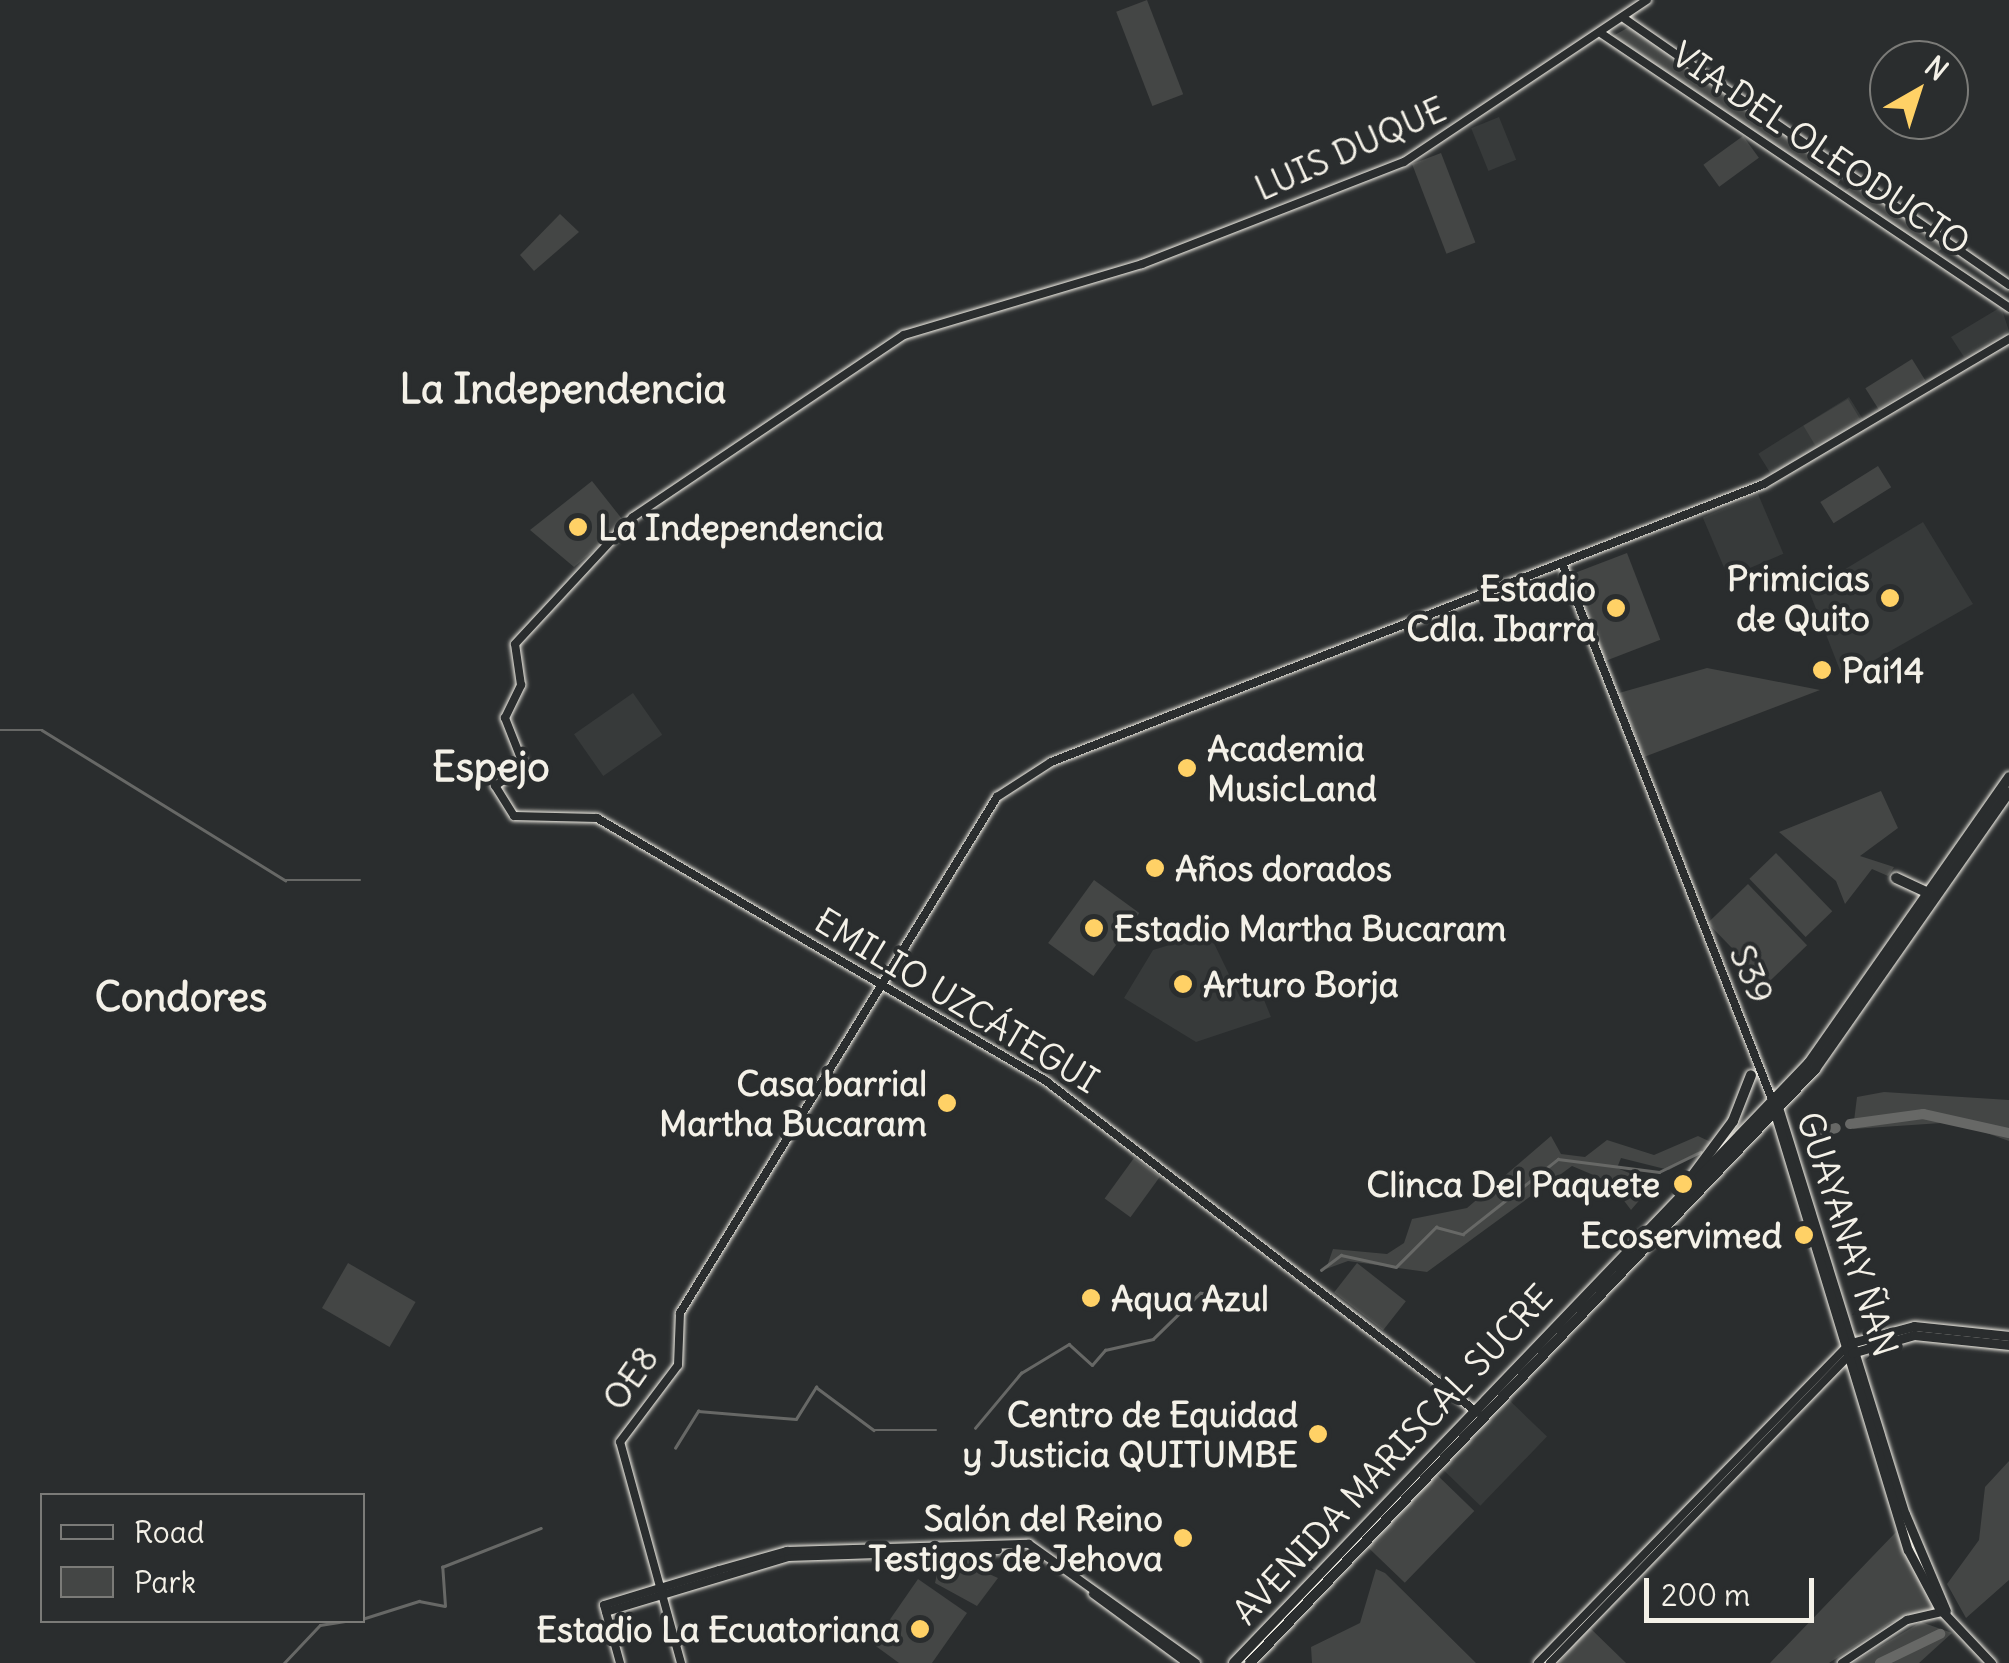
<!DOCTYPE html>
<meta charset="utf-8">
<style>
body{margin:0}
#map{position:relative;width:2009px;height:1663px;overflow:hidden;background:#2a2d2e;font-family:Delius,sans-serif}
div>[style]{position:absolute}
.built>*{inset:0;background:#373a3a;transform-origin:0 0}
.green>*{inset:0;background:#444645;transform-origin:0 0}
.stream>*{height:2.5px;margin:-1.25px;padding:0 1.25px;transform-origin:1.25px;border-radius:1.25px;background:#676866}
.river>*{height:10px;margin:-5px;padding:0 5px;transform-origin:5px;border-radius:5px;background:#676866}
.roads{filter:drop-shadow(0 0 2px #f4f1e8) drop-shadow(0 0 2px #f4f1e8)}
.tertiary>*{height:8px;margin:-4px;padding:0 4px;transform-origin:4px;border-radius:4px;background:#2a2d2e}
.secondary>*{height:9px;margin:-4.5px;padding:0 4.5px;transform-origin:4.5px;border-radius:4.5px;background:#2a2d2e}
.primary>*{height:10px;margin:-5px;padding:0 5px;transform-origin:5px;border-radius:5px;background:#2a2d2e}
.dots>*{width:28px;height:28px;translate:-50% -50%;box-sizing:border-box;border:5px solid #2a2d2e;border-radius:50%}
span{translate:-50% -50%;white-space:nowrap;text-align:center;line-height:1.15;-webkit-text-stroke:8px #2a2d2e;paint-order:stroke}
.street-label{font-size:35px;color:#f4f1e8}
.poi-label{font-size:35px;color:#f4f1e8;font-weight:700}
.left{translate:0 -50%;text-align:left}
.right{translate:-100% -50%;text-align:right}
.quarter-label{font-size:40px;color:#f4f1e8;font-weight:700}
.legend{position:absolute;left:40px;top:1493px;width:325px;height:130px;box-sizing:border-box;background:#2a2d2e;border:2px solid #7b7b78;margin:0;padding:12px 18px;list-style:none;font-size:30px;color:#f4f1e8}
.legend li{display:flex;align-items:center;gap:20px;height:50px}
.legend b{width:50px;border:2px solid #7b7b78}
.north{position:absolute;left:1869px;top:40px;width:100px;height:100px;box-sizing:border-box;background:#2a2d2e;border:2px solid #7b7b78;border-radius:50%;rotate:39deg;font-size:28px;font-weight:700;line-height:40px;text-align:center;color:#f4f1e8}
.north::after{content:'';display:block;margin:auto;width:35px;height:45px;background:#ffd166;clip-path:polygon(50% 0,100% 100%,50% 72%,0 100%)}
.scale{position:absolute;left:1644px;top:1578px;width:170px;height:45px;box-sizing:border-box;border:5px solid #f4f1e8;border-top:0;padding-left:12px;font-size:30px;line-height:35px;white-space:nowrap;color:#f4f1e8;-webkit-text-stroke:8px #2a2d2e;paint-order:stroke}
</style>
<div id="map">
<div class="built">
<div style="left:1499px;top:117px;width:46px;height:30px;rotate:68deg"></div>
<div style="clip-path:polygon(2001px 307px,2009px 331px,1964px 357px,1951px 337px)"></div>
<div style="left:1849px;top:397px;width:26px;height:107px;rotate:58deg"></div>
<div style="left:1758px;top:494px;width:65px;height:60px;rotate:67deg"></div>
<div style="clip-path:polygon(1923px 522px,1973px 604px,1843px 678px,1809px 591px)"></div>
<div style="left:633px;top:693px;width:51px;height:72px;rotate:55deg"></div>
<div style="clip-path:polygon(1209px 933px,1240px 997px,1260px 990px,1271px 1017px,1196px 1042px,1124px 998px,1153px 950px)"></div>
<div style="left:1506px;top:1397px;width:57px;height:96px;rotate:44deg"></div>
</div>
<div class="green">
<div style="left:1147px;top:0;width:101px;height:33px;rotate:69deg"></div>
<div style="clip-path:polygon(1629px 27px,1823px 159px,1842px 177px,1836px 187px,1613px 36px)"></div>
<div style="left:1743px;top:136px;width:27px;height:49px;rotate:54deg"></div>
<div style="left:1441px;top:153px;width:96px;height:31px;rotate:69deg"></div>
<div style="clip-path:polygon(1855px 184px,1945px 247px,1934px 254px,1842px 193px)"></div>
<div style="clip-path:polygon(560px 214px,579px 232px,534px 271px,520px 255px)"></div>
<div style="left:1912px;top:359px;width:25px;height:55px;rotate:58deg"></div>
<div style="left:1848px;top:399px;width:23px;height:52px;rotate:59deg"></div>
<div style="left:1878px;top:466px;width:25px;height:68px;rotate:58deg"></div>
<div style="clip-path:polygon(592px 481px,626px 524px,574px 567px,530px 530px)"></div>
<div style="left:1627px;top:553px;width:93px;height:61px;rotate:69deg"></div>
<div style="clip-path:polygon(1707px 668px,1820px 690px,1644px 757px,1619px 693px)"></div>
<div style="clip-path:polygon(1881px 791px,1898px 828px,1860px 856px,1894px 867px,1888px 876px,1872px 869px,1845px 904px,1836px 881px,1779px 832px)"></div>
<div style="left:1776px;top:853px;width:81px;height:37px;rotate:46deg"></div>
<div style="left:1094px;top:880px;width:56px;height:78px;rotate:36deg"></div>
<div style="left:1748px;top:884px;width:85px;height:56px;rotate:46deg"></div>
<div style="clip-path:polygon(1884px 1092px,2009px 1100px,2009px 1141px,1956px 1122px,1853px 1129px,1857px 1097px)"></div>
<div style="clip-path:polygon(1551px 1136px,1561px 1154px,1585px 1157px,1607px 1140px,1654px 1155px,1698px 1136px,1713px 1143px,1669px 1170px,1621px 1158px,1617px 1168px,1654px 1183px,1631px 1210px,1610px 1182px,1572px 1166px,1427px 1272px,1348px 1261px,1326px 1269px,1333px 1249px,1387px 1254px,1404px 1243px,1412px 1219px,1467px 1208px)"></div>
<div style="left:1134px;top:1158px;width:32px;height:50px;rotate:36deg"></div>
<div style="left:348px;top:1263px;width:78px;height:52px;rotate:30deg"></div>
<div style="left:1357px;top:1263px;width:62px;height:37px;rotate:38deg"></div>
<div style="clip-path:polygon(2009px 1461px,2009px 1580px,1966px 1618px,1947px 1584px,1979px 1540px,1985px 1487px)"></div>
<div style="left:1434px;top:1472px;width:56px;height:100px;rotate:44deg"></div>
<div style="clip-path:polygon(1896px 1532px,1935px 1610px,1890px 1623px,1829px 1663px,1770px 1663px)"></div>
<div style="clip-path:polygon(941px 1556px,994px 1556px,987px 1573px,998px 1578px,977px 1606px,935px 1583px)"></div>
<div style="clip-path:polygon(1376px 1569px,1385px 1573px,1476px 1663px,1312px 1663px,1311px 1647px,1360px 1623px)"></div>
<div style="clip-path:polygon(918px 1579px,967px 1613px,932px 1663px,899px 1663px,873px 1644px)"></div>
<div style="clip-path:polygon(1921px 1622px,1952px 1633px,1919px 1663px,1853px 1663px)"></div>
<div style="clip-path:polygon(1588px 1626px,1626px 1663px,1559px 1663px)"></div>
</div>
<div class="stream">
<div style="left:0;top:730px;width:42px"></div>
<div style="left:42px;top:730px;width:286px;rotate:31.7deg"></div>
<div style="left:285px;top:880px;width:75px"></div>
<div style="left:1321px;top:1270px;width:25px;rotate:-37deg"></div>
<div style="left:1341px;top:1255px;width:56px;rotate:12.3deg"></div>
<div style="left:1396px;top:1267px;width:57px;rotate:-45deg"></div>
<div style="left:1436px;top:1227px;width:28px;rotate:15deg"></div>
<div style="left:1463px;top:1234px;width:121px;rotate:-38.3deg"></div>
<div style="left:1558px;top:1159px;width:102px;rotate:7.3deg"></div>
<div style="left:1659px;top:1172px;width:46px;rotate:-26deg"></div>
<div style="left:975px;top:1428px;width:72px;rotate:-50.1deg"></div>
<div style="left:1021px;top:1373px;width:56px;rotate:-31.1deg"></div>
<div style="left:1069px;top:1344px;width:31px;rotate:42deg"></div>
<div style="left:1092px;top:1365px;width:20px;rotate:-49deg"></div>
<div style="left:1105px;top:1350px;width:49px;rotate:-12.9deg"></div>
<div style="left:1153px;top:1339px;width:66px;rotate:-44.4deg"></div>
<div style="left:1200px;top:1293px;width:48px;rotate:-1.2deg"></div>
<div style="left:675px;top:1448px;width:44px;rotate:-58.1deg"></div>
<div style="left:698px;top:1411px;width:98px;rotate:4.7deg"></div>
<div style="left:796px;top:1419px;width:38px;rotate:-58deg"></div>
<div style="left:816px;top:1387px;width:72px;rotate:36.6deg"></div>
<div style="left:874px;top:1430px;width:62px"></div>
<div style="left:362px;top:1619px;width:60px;rotate:-17.5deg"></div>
<div style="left:419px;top:1601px;width:26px;rotate:11deg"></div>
<div style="left:445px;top:1606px;width:39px;rotate:-94deg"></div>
<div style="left:442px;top:1567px;width:106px;rotate:-21.5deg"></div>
<div style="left:284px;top:1663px;width:52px;rotate:-46.5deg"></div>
<div style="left:320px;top:1625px;width:33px;rotate:-9deg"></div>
</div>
<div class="river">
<div style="left:1850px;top:1124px;width:74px;rotate:-7.8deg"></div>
<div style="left:1923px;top:1114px;width:88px;rotate:12.5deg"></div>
<div style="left:1829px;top:1130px;width:7px;rotate:-16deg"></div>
<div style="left:1810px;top:1135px;width:8px;rotate:-14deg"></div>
<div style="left:1880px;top:1663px;width:67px;rotate:-25.8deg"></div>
</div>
<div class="roads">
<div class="tertiary">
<div style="left:1625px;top:19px;width:467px;rotate:34.7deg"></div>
<div style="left:1602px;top:34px;width:491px;rotate:33.9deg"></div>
<div style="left:1562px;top:563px;width:579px;rotate:68.62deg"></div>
<div style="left:1478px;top:1413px;width:545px;rotate:-142.46deg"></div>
<div style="left:1046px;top:1081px;width:520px;rotate:-149.64deg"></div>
<div style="left:597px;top:818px;width:83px;rotate:-178.6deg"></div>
<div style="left:514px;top:816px;width:36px;rotate:-122deg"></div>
<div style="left:495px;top:786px;width:35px;rotate:-35deg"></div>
<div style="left:524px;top:766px;width:52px;rotate:-111.6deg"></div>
<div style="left:505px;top:718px;width:37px;rotate:-64deg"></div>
<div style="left:521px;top:685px;width:41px;rotate:-98.3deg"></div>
<div style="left:515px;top:644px;width:173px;rotate:-47.1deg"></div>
<div style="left:633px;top:517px;width:326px;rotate:-33.9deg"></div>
<div style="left:904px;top:335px;width:248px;rotate:-16.6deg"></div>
<div style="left:1142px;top:264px;width:281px;rotate:-21.3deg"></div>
<div style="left:1404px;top:162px;width:292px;rotate:-33.7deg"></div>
<div style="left:1093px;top:1594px;width:117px;rotate:36.3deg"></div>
<div style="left:606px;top:1612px;width:190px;rotate:-16.8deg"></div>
<div style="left:788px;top:1557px;width:210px;rotate:-1.9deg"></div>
<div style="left:620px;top:1663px;width:60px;rotate:-105.4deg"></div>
<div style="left:604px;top:1605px;width:120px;rotate:-16.9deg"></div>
<div style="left:719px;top:1570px;width:71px;rotate:-15.6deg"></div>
<div style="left:787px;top:1551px;width:242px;rotate:-1.7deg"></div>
<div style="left:1029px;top:1544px;width:205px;rotate:35.5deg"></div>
<div style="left:681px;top:1663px;width:229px;rotate:-105.4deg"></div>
<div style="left:620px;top:1442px;width:96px;rotate:-53deg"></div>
<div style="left:678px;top:1365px;width:52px;rotate:-87.8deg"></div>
<div style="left:680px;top:1313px;width:606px;rotate:-58.44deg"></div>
<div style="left:997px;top:797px;width:64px;rotate:-32.9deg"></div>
<div style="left:1051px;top:762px;width:765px;rotate:-21.3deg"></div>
<div style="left:1764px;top:484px;width:285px;rotate:-30.6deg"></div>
<div style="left:1538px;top:1663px;width:444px;rotate:-45.7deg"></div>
<div style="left:1550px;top:1663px;width:430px;rotate:-45.8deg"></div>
<div style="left:1842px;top:1663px;width:78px;rotate:-33.5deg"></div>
<div style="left:1907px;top:1620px;width:40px;rotate:-13deg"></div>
</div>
<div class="secondary">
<div style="left:1777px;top:1104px;width:430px;rotate:72.7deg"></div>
<div style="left:1905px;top:1514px;width:105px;rotate:67.1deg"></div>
<div style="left:1774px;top:1110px;width:460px;rotate:73.1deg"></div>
<div style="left:1908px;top:1550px;width:66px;rotate:61.9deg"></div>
<div style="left:1939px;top:1608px;width:76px;rotate:46.6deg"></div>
<div style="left:1851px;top:1343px;width:65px;rotate:-15.1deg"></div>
<div style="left:1914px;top:1326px;width:96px;rotate:6deg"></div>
<div style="left:1852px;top:1353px;width:65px;rotate:-16.2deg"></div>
<div style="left:1914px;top:1335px;width:96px;rotate:6deg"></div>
</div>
<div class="primary">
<div style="left:1896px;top:878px;width:33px;rotate:25deg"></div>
<div style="left:1687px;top:1183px;width:77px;rotate:-53.4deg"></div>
<div style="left:1733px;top:1121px;width:49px;rotate:-68.6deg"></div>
<div style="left:1234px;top:1663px;width:831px;rotate:-46.22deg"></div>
<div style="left:1809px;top:1063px;width:349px;rotate:-55deg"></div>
<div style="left:1250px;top:1663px;width:820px;rotate:-46.43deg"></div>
<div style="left:1815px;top:1069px;width:338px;rotate:-55deg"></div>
</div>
</div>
<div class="dots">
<div style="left:578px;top:527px;background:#ffd166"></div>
<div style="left:1890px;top:598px;background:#ffd166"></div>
<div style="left:1616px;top:608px;background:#ffd166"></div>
<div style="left:1822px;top:670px;background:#ffd166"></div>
<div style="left:1187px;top:768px;background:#ffd166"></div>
<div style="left:1155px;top:868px;background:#ffd166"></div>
<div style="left:1094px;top:928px;background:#ffd166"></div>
<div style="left:1183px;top:984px;background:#ffd166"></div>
<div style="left:947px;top:1103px;background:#ffd166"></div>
<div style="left:1683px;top:1184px;background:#ffd166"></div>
<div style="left:1804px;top:1235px;background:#ffd166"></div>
<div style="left:1091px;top:1298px;background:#ffd166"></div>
<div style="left:1318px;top:1434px;background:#ffd166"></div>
<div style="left:1183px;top:1538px;background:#ffd166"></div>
<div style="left:920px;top:1629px;background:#ffd166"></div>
</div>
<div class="street-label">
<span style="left:1350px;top:148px;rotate:-24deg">LUIS DUQUE</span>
<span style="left:1821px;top:148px;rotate:34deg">VIA DEL OLEODUCTO</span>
<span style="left:1752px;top:974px;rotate:67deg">S39</span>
<span style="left:957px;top:1000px;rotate:31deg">EMILIO UZCÁTEGUI</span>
<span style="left:1848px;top:1234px;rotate:72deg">GUAYANAY ÑAN</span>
<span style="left:630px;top:1378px;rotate:-55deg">OE8</span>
<span style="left:1392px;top:1454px;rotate:-47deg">AVENIDA MARISCAL SUCRE</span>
</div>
<div class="poi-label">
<span class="left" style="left:598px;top:527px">La Independencia</span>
<span class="right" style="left:1870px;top:598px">Primicias<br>de Quito</span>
<span class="right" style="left:1596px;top:608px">Estadio<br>Cdla. Ibarra</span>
<span class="left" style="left:1842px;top:670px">Pai14</span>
<span class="left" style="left:1207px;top:768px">Academia<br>MusicLand</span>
<span class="left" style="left:1175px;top:868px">Años dorados</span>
<span class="left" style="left:1114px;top:928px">Estadio Martha Bucaram</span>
<span class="left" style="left:1203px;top:984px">Arturo Borja</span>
<span class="right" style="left:927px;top:1103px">Casa barrial<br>Martha Bucaram</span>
<span class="right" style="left:1660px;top:1184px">Clinca Del Paquete</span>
<span class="right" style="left:1782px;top:1235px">Ecoservimed</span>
<span class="left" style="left:1111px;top:1298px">Aqua Azul</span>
<span class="right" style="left:1298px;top:1434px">Centro de Equidad<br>y Justicia QUITUMBE</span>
<span class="right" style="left:1163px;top:1538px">Salón del Reino<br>Testigos de Jehova</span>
<span class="right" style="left:900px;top:1629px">Estadio La Ecuatoriana</span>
</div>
<div class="quarter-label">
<span style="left:563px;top:389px">La Independencia</span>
<span style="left:491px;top:767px">Espejo</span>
<span style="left:181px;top:997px">Condores</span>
</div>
<ul class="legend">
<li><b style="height:12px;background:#2a2d2e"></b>Road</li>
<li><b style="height:28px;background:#444645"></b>Park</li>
</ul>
<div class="north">N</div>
<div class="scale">200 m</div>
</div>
